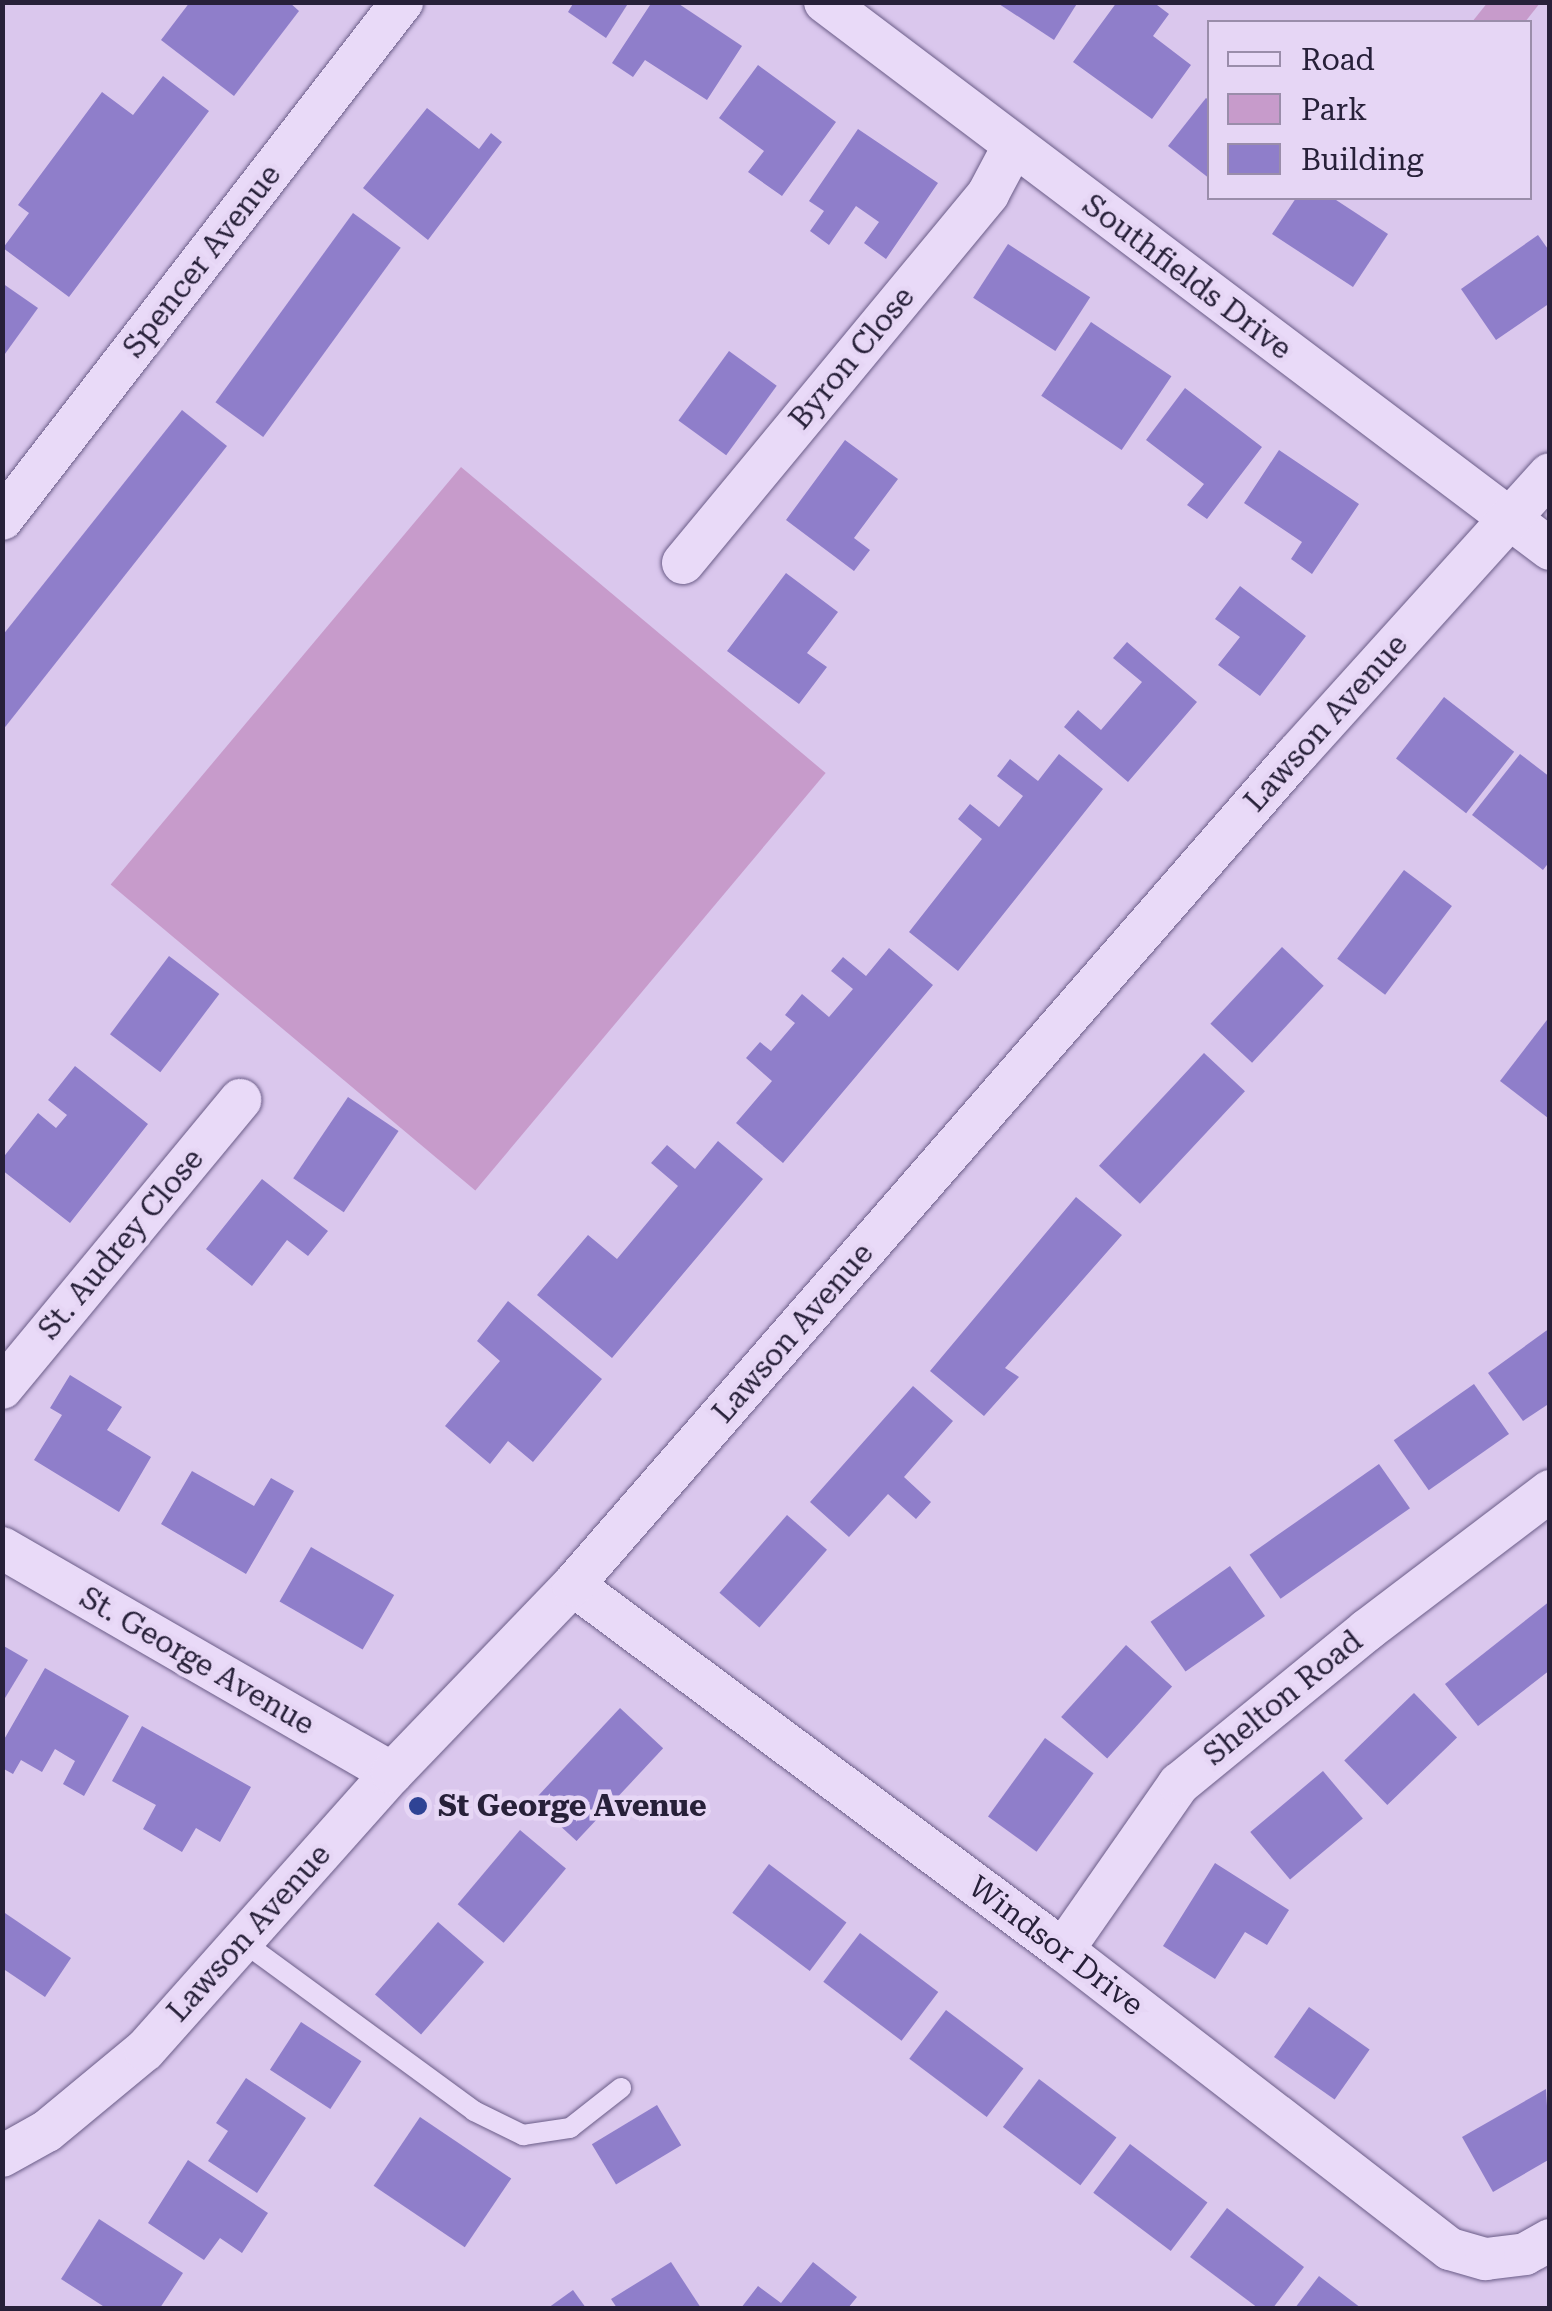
<!DOCTYPE html>
<style>
body{margin:0}
#map{position:relative;width:1552px;height:2311px;overflow:hidden;background:#dac7ed;font-family:"Roboto Serif",serif}
div>[style]{position:absolute}
.green>*{inset:0;background:#c79bcb;transform-origin:0 0}
.building>*{inset:0;background:#8f7eca;transform-origin:0 0}
.roads{filter:drop-shadow(0 0 2px #6b5d88) drop-shadow(0 0 2px #6b5d88)}
.service>*{height:20px;margin:-10px;padding:0 10px;transform-origin:10px;border-radius:10px;background:#e9daf8}
.minor>*{height:42px;margin:-21px;padding:0 21px;transform-origin:21px;border-radius:21px;background:#e9daf8}
.dots>*{width:28px;height:28px;translate:-50% -50%;box-sizing:border-box;border:5px solid #e6d6f5;border-radius:50%}
span{translate:-50% -50%;white-space:nowrap;text-align:center;line-height:1.15;-webkit-text-stroke:9px #e6d6f5;paint-order:stroke}
.street-label{font-size:30px;color:#272039}
.poi-label{font-size:30px;color:#272039;font-weight:700}
.left{translate:0 -50%;text-align:left}
.frame{position:absolute;inset:0;border:5px solid #272039;pointer-events:none}
.legend{position:absolute;left:1207px;top:20px;width:325px;height:180px;box-sizing:border-box;background:#e6d6f5;border:2px solid #9a8daa;margin:0;padding:12px 18px;list-style:none;font-size:30px;color:#272039}
.legend li{display:flex;align-items:center;gap:20px;height:50px}
.legend b{width:50px;border:2px solid #9a8daa}
</style>
<div id="map">
<div class="green">
<div style="clip-path:polygon(1488px 2px,1540px 2px,1540px 3px,1525px 22px,1472px 22px)"></div>
<div style="left:461px;top:467px;width:476px;height:545px;rotate:40deg"></div>
</div>
<div class="building">
<div style="clip-path:polygon(190px 2px,289px 2px,299px 11px,234px 96px,161px 40px)"></div>
<div style="clip-path:polygon(574px 2px,629px 2px,606px 38px,568px 12px)"></div>
<div style="clip-path:polygon(652px 2px,676px 2px,742px 46px,707px 100px,645px 60px,633px 77px,612px 63px)"></div>
<div style="clip-path:polygon(996px 2px,1078px 2px,1054px 40px)"></div>
<div style="clip-path:polygon(1117px 2px,1153px 2px,1169px 14px,1153px 36px,1191px 65px,1152px 119px,1073px 62px)"></div>
<div style="clip-path:polygon(758px 65px,836px 122px,782px 196px,748px 172px,764px 151px,719px 118px)"></div>
<div style="clip-path:polygon(163px 76px,209px 111px,69px 297px,3px 248px,29px 213px,18px 205px,102px 92px,133px 115px)"></div>
<div style="clip-path:polygon(1206px 98px,1210px 101px,1210px 179px,1168px 146px)"></div>
<div style="clip-path:polygon(427px 108px,479px 149px,491px 133px,502px 142px,428px 240px,363px 188px)"></div>
<div style="clip-path:polygon(858px 129px,938px 183px,886px 259px,864px 243px,879px 222px,856px 206px,829px 245px,810px 231px,824px 211px,809px 201px)"></div>
<div style="clip-path:polygon(1296px 198px,1333px 198px,1388px 234px,1353px 287px,1272px 234px)"></div>
<div style="left:353px;top:213px;width:59px;height:234px;rotate:36deg"></div>
<div style="clip-path:polygon(1538px 235px,1550px 252px,1550px 303px,1496px 340px,1461px 289px)"></div>
<div style="left:1008px;top:244px;width:98px;height:64px;rotate:33deg"></div>
<div style="clip-path:polygon(2px 283px,38px 308px,2px 358px)"></div>
<div style="left:1091px;top:322px;width:97px;height:89px;rotate:34deg"></div>
<div style="left:729px;top:351px;width:59px;height:86px;rotate:36deg"></div>
<div style="clip-path:polygon(1185px 388px,1262px 447px,1207px 519px,1187px 505px,1204px 484px,1146px 440px)"></div>
<div style="clip-path:polygon(182px 410px,227px 446px,2px 731px,2px 636px)"></div>
<div style="clip-path:polygon(845px 440px,898px 479px,854px 538px,870px 550px,854px 571px,786px 520px)"></div>
<div style="clip-path:polygon(1279px 450px,1359px 504px,1312px 574px,1291px 559px,1302px 542px,1244px 503px)"></div>
<div style="clip-path:polygon(786px 573px,838px 612px,807px 653px,827px 667px,799px 704px,727px 651px)"></div>
<div style="clip-path:polygon(1240px 586px,1306px 636px,1260px 696px,1218px 665px,1240px 637px,1215px 619px)"></div>
<div style="clip-path:polygon(1127px 642px,1197px 702px,1128px 782px,1064px 727px,1078px 710px,1101px 730px,1142px 682px,1113px 658px)"></div>
<div style="left:1444px;top:697px;width:89px;height:78px;rotate:38deg"></div>
<div style="clip-path:polygon(1059px 754px,1103px 789px,958px 971px,909px 932px,982px 839px,958px 819px,970px 804px,999px 827px,1023px 796px,997px 776px,1010px 759px,1038px 781px)"></div>
<div style="clip-path:polygon(1520px 754px,1550px 777px,1550px 861px,1543px 870px,1472px 815px)"></div>
<div style="left:1404px;top:870px;width:60px;height:111px;rotate:37deg"></div>
<div style="left:1282px;top:947px;width:57px;height:105px;rotate:43deg"></div>
<div style="clip-path:polygon(889px 948px,933px 985px,783px 1163px,736px 1123px,772px 1081px,746px 1058px,760px 1042px,771px 1051px,795px 1023px,785px 1015px,802px 994px,829px 1017px,853px 989px,831px 971px,843px 957px,866px 976px)"></div>
<div style="left:169px;top:956px;width:63px;height:98px;rotate:37deg"></div>
<div style="clip-path:polygon(1550px 1016px,1550px 1116px,1548px 1118px,1500px 1081px)"></div>
<div style="left:1204px;top:1053px;width:56px;height:154px;rotate:43deg"></div>
<div style="clip-path:polygon(75px 1066px,148px 1124px,70px 1223px,2px 1170px,2px 1159px,38px 1113px,56px 1128px,67px 1115px,48px 1100px)"></div>
<div style="left:348px;top:1097px;width:61px;height:98px;rotate:34deg"></div>
<div style="clip-path:polygon(718px 1141px,763px 1179px,612px 1358px,537px 1295px,588px 1235px,617px 1259px,678px 1186px,651px 1163px,667px 1145px,695px 1169px)"></div>
<div style="clip-path:polygon(262px 1179px,328px 1231px,308px 1256px,287px 1240px,252px 1286px,206px 1249px)"></div>
<div style="clip-path:polygon(1076px 1197px,1122px 1235px,1005px 1368px,1019px 1377px,984px 1416px,930px 1371px)"></div>
<div style="clip-path:polygon(508px 1301px,602px 1379px,533px 1462px,508px 1441px,490px 1464px,445px 1426px,500px 1361px,477px 1341px)"></div>
<div style="clip-path:polygon(1550px 1328px,1550px 1403px,1523px 1421px,1488px 1373px)"></div>
<div style="clip-path:polygon(70px 1375px,122px 1407px,107px 1430px,151px 1457px,119px 1512px,34px 1460px,62px 1415px,50px 1408px)"></div>
<div style="left:1474px;top:1384px;width:61px;height:98px;rotate:55deg"></div>
<div style="clip-path:polygon(913px 1386px,953px 1421px,904px 1477px,931px 1502px,916px 1519px,888px 1494px,849px 1537px,810px 1502px)"></div>
<div style="left:1379px;top:1464px;width:54px;height:158px;rotate:55deg"></div>
<div style="clip-path:polygon(192px 1471px,254px 1506px,271px 1478px,294px 1491px,246px 1574px,161px 1524px)"></div>
<div style="left:787px;top:1515px;width:53px;height:103px;rotate:41deg"></div>
<div style="left:311px;top:1547px;width:96px;height:63px;rotate:30deg"></div>
<div style="left:1230px;top:1566px;width:61px;height:97px;rotate:55deg"></div>
<div style="clip-path:polygon(1550px 1601px,1550px 1670px,1478px 1726px,1445px 1684px)"></div>
<div style="clip-path:polygon(2px 1645px,28px 1660px,2px 1703px)"></div>
<div style="left:1126px;top:1645px;width:62px;height:97px;rotate:42deg"></div>
<div style="clip-path:polygon(45px 1668px,129px 1716px,84px 1796px,63px 1784px,75px 1761px,55px 1749px,42px 1772px,21px 1760px,13px 1774px,2px 1768px,2px 1743px)"></div>
<div style="left:1414px;top:1693px;width:62px;height:97px;rotate:46deg"></div>
<div style="left:620px;top:1708px;width:59px;height:127px;rotate:43deg"></div>
<div style="clip-path:polygon(142px 1726px,251px 1787px,220px 1842px,196px 1828px,182px 1852px,143px 1829px,156px 1805px,112px 1781px)"></div>
<div style="left:1045px;top:1738px;width:60px;height:97px;rotate:36deg"></div>
<div style="left:1323px;top:1771px;width:62px;height:95px;rotate:50deg"></div>
<div style="left:520px;top:1830px;width:60px;height:97px;rotate:40deg"></div>
<div style="clip-path:polygon(1215px 1863px,1289px 1910px,1267px 1945px,1245px 1932px,1215px 1979px,1163px 1946px)"></div>
<div style="left:769px;top:1864px;width:97px;height:61px;rotate:37deg"></div>
<div style="clip-path:polygon(2px 1911px,71px 1958px,45px 1997px,2px 1968px)"></div>
<div style="left:438px;top:1922px;width:61px;height:96px;rotate:41deg"></div>
<div style="left:860px;top:1933px;width:98px;height:61px;rotate:37deg"></div>
<div style="left:1309px;top:2007px;width:74px;height:61px;rotate:35deg"></div>
<div style="left:946px;top:2010px;width:97px;height:61px;rotate:37deg"></div>
<div style="left:301px;top:2022px;width:72px;height:57px;rotate:33deg"></div>
<div style="clip-path:polygon(246px 2078px,306px 2118px,257px 2193px,208px 2161px,228px 2131px,216px 2123px)"></div>
<div style="left:1039px;top:2079px;width:97px;height:60px;rotate:37deg"></div>
<div style="clip-path:polygon(1546px 2089px,1550px 2159px,1493px 2192px,1462px 2137px)"></div>
<div style="left:657px;top:2105px;width:47px;height:76px;rotate:59deg"></div>
<div style="left:420px;top:2117px;width:110px;height:83px;rotate:34deg"></div>
<div style="left:1130px;top:2144px;width:97px;height:61px;rotate:37deg"></div>
<div style="clip-path:polygon(188px 2160px,268px 2213px,242px 2253px,220px 2238px,204px 2260px,148px 2223px)"></div>
<div style="clip-path:polygon(1227px 2208px,1304px 2267px,1273px 2308px,1258px 2308px,1190px 2257px)"></div>
<div style="clip-path:polygon(99px 2219px,183px 2273px,160px 2308px,106px 2308px,61px 2279px)"></div>
<div style="clip-path:polygon(671px 2262px,701px 2308px,617px 2308px,611px 2299px)"></div>
<div style="clip-path:polygon(813px 2262px,857px 2297px,848px 2308px,741px 2308px,758px 2286px,781px 2303px)"></div>
<div style="clip-path:polygon(1319px 2276px,1361px 2308px,1295px 2308px)"></div>
<div style="clip-path:polygon(573px 2290px,586px 2308px,548px 2308px)"></div>
</div>
<div class="roads">
<div class="service">
<div style="left:242px;top:1941px;width:288px;rotate:36.2deg"></div>
<div style="left:474px;top:2111px;width:55px;rotate:26.1deg"></div>
<div style="left:523px;top:2135px;width:48px;rotate:-8.5deg"></div>
<div style="left:570px;top:2128px;width:65px;rotate:-38.1deg"></div>
</div>
<div class="minor">
<div style="left:825px;top:2px;width:908px;rotate:37.03deg"></div>
<div style="left:2px;top:519px;width:654px;rotate:-52.27deg"></div>
<div style="left:683px;top:563px;width:479px;rotate:-50.4deg"></div>
<div style="left:988px;top:194px;width:53px;rotate:-62deg"></div>
<div style="left:2px;top:1388px;width:374px;rotate:-50.4deg"></div>
<div style="left:2px;top:1548px;width:450px;rotate:30deg"></div>
<div style="left:573px;top:1585px;width:611px;rotate:36.68deg"></div>
<div style="left:1063px;top:1950px;width:489px;rotate:37.7deg"></div>
<div style="left:1450px;top:2249px;width:37px;rotate:16deg"></div>
<div style="left:1486px;top:2259px;width:39px;rotate:-7deg"></div>
<div style="left:1525px;top:2254px;width:29px;rotate:-29deg"></div>
<div style="left:1063px;top:1950px;width:203px;rotate:-55.1deg"></div>
<div style="left:1179px;top:1784px;width:243px;rotate:-39.3deg"></div>
<div style="left:1367px;top:1630px;width:230px;rotate:-37.2deg"></div>
<div style="left:2px;top:2156px;width:51px;rotate:-29.1deg"></div>
<div style="left:47px;top:2131px;width:127px;rotate:-39.6deg"></div>
<div style="left:145px;top:2050px;width:371px;rotate:-48.3deg"></div>
<div style="left:392px;top:1773px;width:261px;rotate:-46.1deg"></div>
<div style="left:573px;top:1585px;width:1102px;rotate:-48.94deg"></div>
<div style="left:1297px;top:754px;width:377px;rotate:-47.9deg"></div>
</div>
</div>
<div class="dots">
<div style="left:418px;top:1806px;background:#2f4395"></div>
</div>
<div class="street-label">
<span style="left:202px;top:261px;rotate:-52deg">Spencer Avenue</span>
<span style="left:1187px;top:277px;rotate:37deg">Southfields Drive</span>
<span style="left:852px;top:358px;rotate:-50deg">Byron Close</span>
<span style="left:1326px;top:723px;rotate:-48deg">Lawson Avenue</span>
<span style="left:121px;top:1244px;rotate:-50deg">St. Audrey Close</span>
<span style="left:793px;top:1333px;rotate:-49deg">Lawson Avenue</span>
<span style="left:197px;top:1661px;rotate:30deg">St. George Avenue</span>
<span style="left:1283px;top:1698px;rotate:-39deg">Shelton Road</span>
<span style="left:249px;top:1933px;rotate:-48deg">Lawson Avenue</span>
<span style="left:1056px;top:1946px;rotate:37deg">Windsor Drive</span>
</div>
<div class="poi-label">
<span class="left" style="left:438px;top:1806px">St George Avenue</span>
</div>
<div class="frame"></div>
<ul class="legend">
<li><b style="height:12px;background:#e9daf8"></b>Road</li>
<li><b style="height:28px;background:#c79bcb"></b>Park</li>
<li><b style="height:28px;background:#8f7eca"></b>Building</li>
</ul>
</div>
